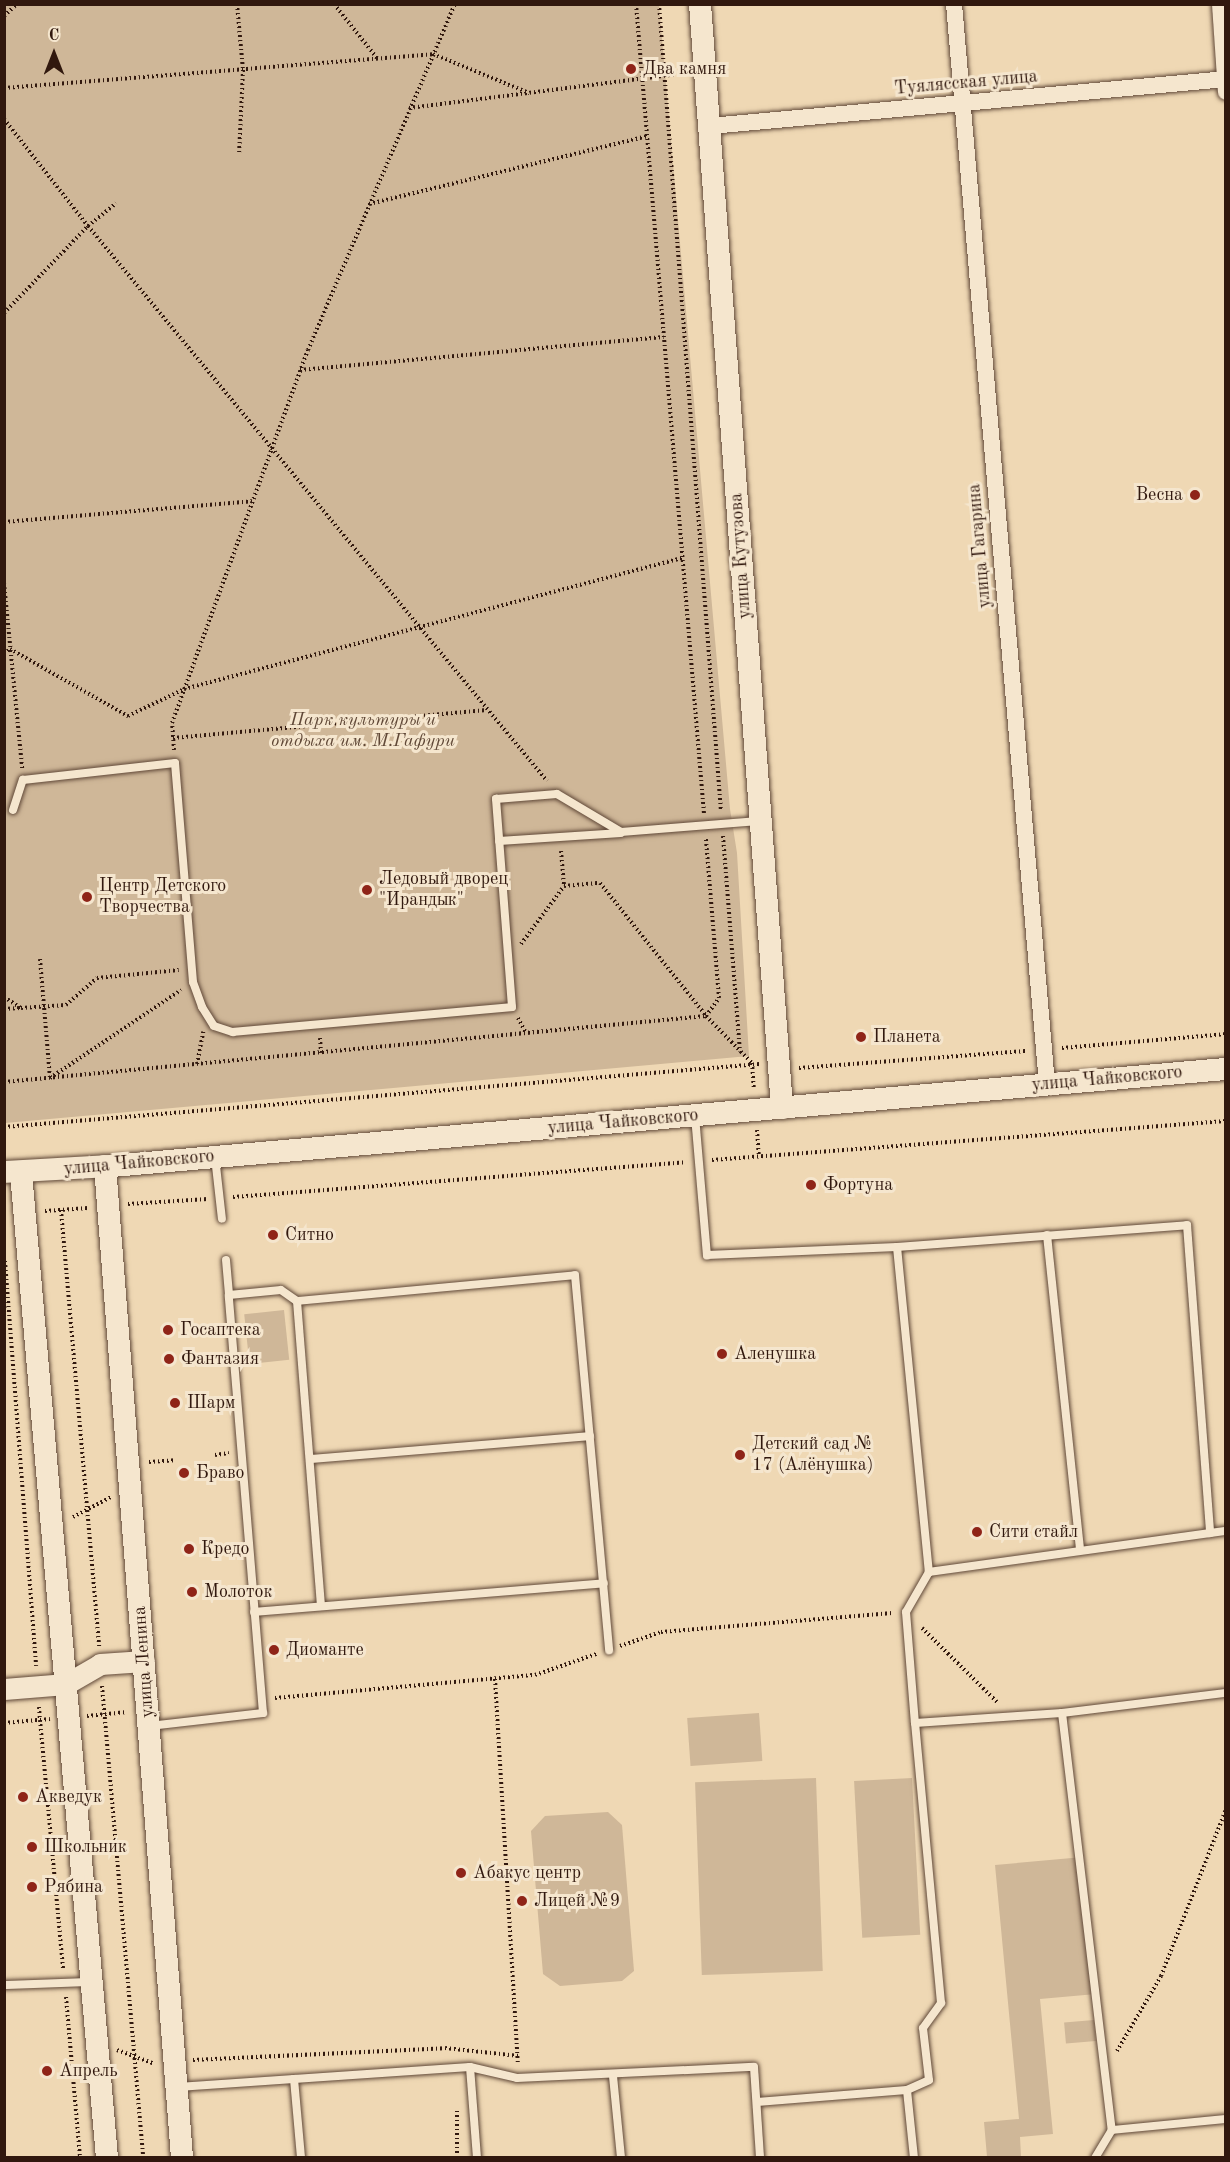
<!DOCTYPE html>
<meta charset="utf-8">
<style>
body{margin:0}
#map{position:relative;width:1230px;height:2162px;overflow:hidden;background:#efd8b4;font-family:"Old Standard TT",serif}
div>[style]{position:absolute}
.green>*{inset:0;background:#cfb798;transform-origin:0 0}
.path>*{height:4px;margin-top:-2px;transform-origin:0;background:repeating-linear-gradient(90deg,#31180e 0 1.5px,transparent 0 4.5px)}
.roads{filter:drop-shadow(0 0 2px #604838) drop-shadow(0 0 2px #604838)}
.service>*{height:8px;margin:-4px;padding:0 4px;transform-origin:4px;border-radius:4px;background:#f5e6ce}
.minor>*{height:16px;margin:-8px;padding:0 8px;transform-origin:8px;border-radius:8px;background:#f5e6ce}
.tertiary>*{height:21px;margin:-10.5px;padding:0 10.5px;transform-origin:10.5px;border-radius:10.5px;background:#f5e6ce}
.secondary>*{height:22px;margin:-11px;padding:0 11px;transform-origin:11px;border-radius:11px;background:#f5e6ce}
.dots>*{width:16px;height:16px;translate:-50% -50%;box-sizing:border-box;border:3px solid #f5e6ce;border-radius:50%}
span{translate:-50% -50%;white-space:nowrap;text-align:center;line-height:1.15;-webkit-text-stroke:6px #f5e6ce;paint-order:stroke}
.poi-label{font-size:18px;color:#31180e}
.left{translate:0 -50%;text-align:left}
.right{translate:-100% -50%;text-align:right}
.street-label{font-size:18px;color:#31180e}
.park-label{font-size:18px;color:#604837;font-style:italic}
.frame{position:absolute;inset:0;border:6px solid #31180e;pointer-events:none}
.north{position:absolute;left:24px;top:24px;width:60px;height:60px;-webkit-text-stroke:4px #f5e6ce;paint-order:stroke;rotate:0deg;font-size:16px;font-weight:700;line-height:24px;text-align:center;color:#31180e}
.north::after{content:'';display:block;margin:auto;width:21px;height:27px;background:#31180e;clip-path:polygon(50% 0,100% 100%,50% 72%,0 100%)}
</style>
<div id="map">
<div class="green">
<div style="clip-path:polygon(5px 5px,659px 5px,730px 809px,737px 853px,749px 1056px,5px 1123px)"></div>
<div style="left:284px;top:1310px;width:50px;height:40px;rotate:84deg"></div>
<div style="left:759px;top:1713px;width:48px;height:72px;rotate:86deg"></div>
<div style="left:816px;top:1778px;width:193px;height:121px;rotate:88deg"></div>
<div style="left:912px;top:1778px;width:157px;height:58px;rotate:87deg"></div>
<div style="clip-path:polygon(608px 1812px,622px 1825px,634px 1971px,622px 1981px,560px 1986px,543px 1974px,531px 1831px,545px 1816px)"></div>
<div style="clip-path:polygon(1083px 1857px,1096px 1994px,1040px 1999px,1053px 2134px,1020px 2137px,1021px 2157px,987px 2157px,984px 2122px,1019px 2119px,995px 1865px)"></div>
<div style="left:1094px;top:2020px;width:21px;height:30px;rotate:85deg"></div>
</div>
<div class="path">
<div style="left:237px;top:4px;width:66px;rotate:84.8deg"></div>
<div style="left:243px;top:70px;width:84px;rotate:92.7deg"></div>
<div style="left:334px;top:4px;width:69px;rotate:51.5deg"></div>
<div style="left:636px;top:4px;width:813px;rotate:85.2deg"></div>
<div style="left:659px;top:4px;width:809px;rotate:85.61deg"></div>
<div style="left:4px;top:16px;width:18px;rotate:-43deg"></div>
<div style="left:4px;top:88px;width:430px;rotate:-4.5deg"></div>
<div style="left:433px;top:54px;width:104px;rotate:22.1deg"></div>
<div style="left:409px;top:108px;width:279px;rotate:-7.2deg"></div>
<div style="left:4px;top:119px;width:136px;rotate:51.9deg"></div>
<div style="left:88px;top:226px;width:720px;rotate:50.41deg"></div>
<div style="left:369px;top:204px;width:286px;rotate:-13.7deg"></div>
<div style="left:4px;top:313px;width:121px;rotate:-46deg"></div>
<div style="left:88px;top:226px;width:36px;rotate:-39deg"></div>
<div style="left:300px;top:370px;width:365px;rotate:-5.2deg"></div>
<div style="left:4px;top:522px;width:249px;rotate:-4.8deg"></div>
<div style="left:4px;top:583px;width:186px;rotate:84.4deg"></div>
<div style="left:4px;top:654px;width:8px;rotate:-40deg"></div>
<div style="left:10px;top:649px;width:136px;rotate:29.6deg"></div>
<div style="left:128px;top:716px;width:62px;rotate:-25.7deg"></div>
<div style="left:184px;top:689px;width:515px;rotate:-14.74deg"></div>
<div style="left:173px;top:738px;width:315px;rotate:-5.1deg"></div>
<div style="left:174px;top:750px;width:27px;rotate:-94deg"></div>
<div style="left:172px;top:723px;width:397px;rotate:-70deg"></div>
<div style="left:308px;top:350px;width:376px;rotate:-67deg"></div>
<div style="left:723px;top:836px;width:216px;rotate:85.5deg"></div>
<div style="left:561px;top:851px;width:35px;rotate:85deg"></div>
<div style="left:521px;top:944px;width:72px;rotate:-53.4deg"></div>
<div style="left:564px;top:886px;width:36px;rotate:-5deg"></div>
<div style="left:600px;top:883px;width:170px;rotate:51.4deg"></div>
<div style="left:706px;top:1016px;width:66px;rotate:45.6deg"></div>
<div style="left:752px;top:1063px;width:27px;rotate:86deg"></div>
<div style="left:40px;top:959px;width:119px;rotate:85.2deg"></div>
<div style="left:4px;top:997px;width:20px;rotate:33deg"></div>
<div style="left:21px;top:1008px;width:45px;rotate:-3.8deg"></div>
<div style="left:66px;top:1005px;width:41px;rotate:-41.1deg"></div>
<div style="left:97px;top:978px;width:82px;rotate:-5.6deg"></div>
<div style="left:4px;top:1009px;width:16px;rotate:-4deg"></div>
<div style="left:518px;top:1018px;width:17px;rotate:62deg"></div>
<div style="left:320px;top:1038px;width:15px;rotate:86deg"></div>
<div style="left:1062px;top:1048px;width:165px;rotate:-4.9deg"></div>
<div style="left:197px;top:1064px;width:33px;rotate:-79deg"></div>
<div style="left:799px;top:1068px;width:229px;rotate:-4.3deg"></div>
<div style="left:50px;top:1078px;width:158px;rotate:-33.9deg"></div>
<div style="left:4px;top:1082px;width:705px;rotate:-5.37deg"></div>
<div style="left:706px;top:1016px;width:22px;rotate:-54deg"></div>
<div style="left:719px;top:998px;width:160px;rotate:-94.7deg"></div>
<div style="left:4px;top:1127px;width:758px;rotate:-4.77deg"></div>
<div style="left:757px;top:1130px;width:26px;rotate:86deg"></div>
<div style="left:712px;top:1160px;width:515px;rotate:-4.34deg"></div>
<div style="left:233px;top:1197px;width:454px;rotate:-4.4deg"></div>
<div style="left:128px;top:1204px;width:80px;rotate:-3.6deg"></div>
<div style="left:61px;top:1210px;width:438px;rotate:85deg"></div>
<div style="left:45px;top:1211px;width:43px;rotate:-4deg"></div>
<div style="left:5px;top:1261px;width:406px;rotate:85.6deg"></div>
<div style="left:215px;top:1455px;width:14px;rotate:-8deg"></div>
<div style="left:149px;top:1462px;width:26px;rotate:-4deg"></div>
<div style="left:73px;top:1517px;width:43px;rotate:-27.8deg"></div>
<div style="left:922px;top:1628px;width:107px;rotate:44.6deg"></div>
<div style="left:620px;top:1646px;width:43px;rotate:-18.9deg"></div>
<div style="left:661px;top:1632px;width:232px;rotate:-4.7deg"></div>
<div style="left:495px;top:1679px;width:386px;rotate:86.6deg"></div>
<div style="left:102px;top:1686px;width:474px;rotate:85deg"></div>
<div style="left:275px;top:1698px;width:261px;rotate:-5.1deg"></div>
<div style="left:535px;top:1675px;width:65px;rotate:-19deg"></div>
<div style="left:39px;top:1707px;width:13px;rotate:86deg"></div>
<div style="left:40px;top:1720px;width:10px;rotate:-6deg"></div>
<div style="left:87px;top:1716px;width:40px;rotate:-5.7deg"></div>
<div style="left:4px;top:1723px;width:36px;rotate:-5deg"></div>
<div style="left:40px;top:1720px;width:250px;rotate:84.7deg"></div>
<div style="left:66px;top:1997px;width:162px;rotate:85deg"></div>
<div style="left:117px;top:2050px;width:40px;rotate:20.2deg"></div>
<div style="left:1117px;top:2051px;width:87px;rotate:-59.6deg"></div>
<div style="left:1161px;top:1976px;width:179px;rotate:-68.7deg"></div>
<div style="left:193px;top:2060px;width:252px;rotate:-2.7deg"></div>
<div style="left:445px;top:2048px;width:74px;rotate:6.2deg"></div>
<div style="left:457px;top:2111px;width:47px;rotate:90deg"></div>
</div>
<div class="roads">
<div class="service">
<div style="left:13px;top:810px;width:32px;rotate:-72deg"></div>
<div style="left:23px;top:780px;width:153px;rotate:-6.4deg"></div>
<div style="left:175px;top:763px;width:220px;rotate:85.3deg"></div>
<div style="left:193px;top:982px;width:27px;rotate:70deg"></div>
<div style="left:202px;top:1007px;width:22px;rotate:58deg"></div>
<div style="left:214px;top:1026px;width:20px;rotate:18deg"></div>
<div style="left:233px;top:1032px;width:280px;rotate:-5.1deg"></div>
<div style="left:512px;top:1007px;width:209px;rotate:-94.4deg"></div>
<div style="left:496px;top:799px;width:61px;rotate:-4.7deg"></div>
<div style="left:557px;top:794px;width:74px;rotate:30.7deg"></div>
<div style="left:621px;top:832px;width:138px;rotate:-4.6deg"></div>
<div style="left:499px;top:841px;width:122px;rotate:-3.8deg"></div>
<div style="left:695px;top:1116px;width:140px;rotate:85.1deg"></div>
<div style="left:707px;top:1255px;width:190px;rotate:-2.4deg"></div>
<div style="left:897px;top:1247px;width:291px;rotate:-4.3deg"></div>
<div style="left:1187px;top:1225px;width:309px;rotate:85.7deg"></div>
<div style="left:215px;top:1157px;width:62px;rotate:83.6deg"></div>
<div style="left:1047px;top:1235px;width:316px;rotate:84deg"></div>
<div style="left:897px;top:1247px;width:327px;rotate:84.4deg"></div>
<div style="left:929px;top:1572px;width:46px;rotate:119.9deg"></div>
<div style="left:906px;top:1612px;width:111px;rotate:85.4deg"></div>
<div style="left:226px;top:1260px;width:35px;rotate:85deg"></div>
<div style="left:297px;top:1301px;width:306px;rotate:85.5deg"></div>
<div style="left:312px;top:1459px;width:279px;rotate:-4.7deg"></div>
<div style="left:929px;top:1572px;width:300px;rotate:-7.9deg"></div>
<div style="left:254px;top:1612px;width:351px;rotate:-4.7deg"></div>
<div style="left:1062px;top:1713px;width:420px;rotate:83.2deg"></div>
<div style="left:149px;top:1726px;width:115px;rotate:-6.5deg"></div>
<div style="left:263px;top:1713px;width:419px;rotate:-94.7deg"></div>
<div style="left:229px;top:1295px;width:52px;rotate:-5.5deg"></div>
<div style="left:281px;top:1290px;width:19px;rotate:35deg"></div>
<div style="left:297px;top:1301px;width:279px;rotate:-5.3deg"></div>
<div style="left:575px;top:1275px;width:377px;rotate:84.8deg"></div>
<div style="left:4px;top:1985px;width:87px;rotate:-2deg"></div>
<div style="left:470px;top:2067px;width:91px;rotate:85.6deg"></div>
<div style="left:613px;top:2076px;width:82px;rotate:84.4deg"></div>
<div style="left:294px;top:2079px;width:176px;rotate:-3.9deg"></div>
<div style="left:470px;top:2067px;width:48px;rotate:13.2deg"></div>
<div style="left:517px;top:2078px;width:237px;rotate:-2.7deg"></div>
<div style="left:754px;top:2067px;width:91px;rotate:86.2deg"></div>
<div style="left:178px;top:2087px;width:116px;rotate:-3.9deg"></div>
<div style="left:294px;top:2079px;width:79px;rotate:84.9deg"></div>
<div style="left:757px;top:2102px;width:150px;rotate:-4.6deg"></div>
<div style="left:914px;top:2158px;width:68px;rotate:-95.9deg"></div>
<div style="left:907px;top:2090px;width:24px;rotate:-24deg"></div>
<div style="left:929px;top:2080px;width:52px;rotate:-96.6deg"></div>
<div style="left:923px;top:2028px;width:31px;rotate:-54deg"></div>
<div style="left:941px;top:2003px;width:281px;rotate:-95.3deg"></div>
<div style="left:915px;top:1723px;width:147px;rotate:-3.9deg"></div>
<div style="left:1062px;top:1713px;width:165px;rotate:-7deg"></div>
<div style="left:1095px;top:2158px;width:33px;rotate:-59deg"></div>
<div style="left:1112px;top:2130px;width:115px;rotate:-5.5deg"></div>
</div>
<div class="minor">
<div style="left:954px;top:4px;width:1084px;rotate:85.08deg"></div>
<div style="left:1220px;top:4px;width:88px;rotate:86.1deg"></div>
<div style="left:710px;top:126px;width:518px;rotate:-5.2deg"></div>
</div>
<div class="tertiary">
<div style="left:4px;top:1689px;width:62px;rotate:-4.6deg"></div>
<div style="left:66px;top:1684px;width:39px;rotate:-30deg"></div>
<div style="left:100px;top:1664px;width:44px;rotate:-3.9deg"></div>
</div>
<div class="secondary">
<div style="left:700px;top:4px;width:1107px;rotate:85.75deg"></div>
<div style="left:105px;top:1166px;width:995px;rotate:85.56deg"></div>
<div style="left:4px;top:1172px;width:108px;rotate:-3.2deg"></div>
<div style="left:112px;top:1166px;width:1118px;rotate:-4.98deg"></div>
<div style="left:21px;top:1173px;width:989px;rotate:85.01deg"></div>
</div>
</div>
<div class="dots">
<div style="left:631px;top:69px;background:#8f2418"></div>
<div style="left:1195px;top:495px;background:#8f2418"></div>
<div style="left:367px;top:890px;background:#8f2418"></div>
<div style="left:87px;top:897px;background:#8f2418"></div>
<div style="left:861px;top:1037px;background:#8f2418"></div>
<div style="left:811px;top:1185px;background:#8f2418"></div>
<div style="left:273px;top:1235px;background:#8f2418"></div>
<div style="left:168px;top:1330px;background:#8f2418"></div>
<div style="left:722px;top:1354px;background:#8f2418"></div>
<div style="left:169px;top:1359px;background:#8f2418"></div>
<div style="left:175px;top:1403px;background:#8f2418"></div>
<div style="left:740px;top:1455px;background:#8f2418"></div>
<div style="left:184px;top:1473px;background:#8f2418"></div>
<div style="left:977px;top:1532px;background:#8f2418"></div>
<div style="left:189px;top:1549px;background:#8f2418"></div>
<div style="left:192px;top:1592px;background:#8f2418"></div>
<div style="left:274px;top:1650px;background:#8f2418"></div>
<div style="left:23px;top:1797px;background:#8f2418"></div>
<div style="left:32px;top:1847px;background:#8f2418"></div>
<div style="left:461px;top:1873px;background:#8f2418"></div>
<div style="left:32px;top:1887px;background:#8f2418"></div>
<div style="left:522px;top:1901px;background:#8f2418"></div>
<div style="left:47px;top:2071px;background:#8f2418"></div>
</div>
<div class="poi-label">
<span class="left" style="left:643px;top:69px">Два камня</span>
<span class="right" style="left:1183px;top:495px">Весна</span>
<span class="left" style="left:379px;top:890px">Ледовый дворец<br>"Ирандык"</span>
<span class="left" style="left:99px;top:897px">Центр Детского<br>Творчества</span>
<span class="left" style="left:873px;top:1037px">Планета</span>
<span class="left" style="left:823px;top:1185px">Фортуна</span>
<span class="left" style="left:285px;top:1235px">Ситно</span>
<span class="left" style="left:180px;top:1330px">Госаптека</span>
<span class="left" style="left:734px;top:1354px">Аленушка</span>
<span class="left" style="left:181px;top:1359px">Фантазия</span>
<span class="left" style="left:187px;top:1403px">Шарм</span>
<span class="left" style="left:752px;top:1455px">Детский сад №<br>17 (Алёнушка)</span>
<span class="left" style="left:196px;top:1473px">Браво</span>
<span class="left" style="left:989px;top:1532px">Сити стайл</span>
<span class="left" style="left:201px;top:1549px">Кредо</span>
<span class="left" style="left:204px;top:1592px">Молоток</span>
<span class="left" style="left:286px;top:1650px">Диоманте</span>
<span class="left" style="left:35px;top:1797px">Акведук</span>
<span class="left" style="left:44px;top:1847px">Школьник</span>
<span class="left" style="left:473px;top:1873px">Абакус центр</span>
<span class="left" style="left:44px;top:1887px">Рябина</span>
<span class="left" style="left:534px;top:1901px">Лицей №9</span>
<span class="left" style="left:59px;top:2071px">Апрель</span>
</div>
<div class="street-label">
<span style="left:966px;top:83px;rotate:-5deg">Туялясская улица</span>
<span style="left:980px;top:546px;rotate:-95deg">улица Гагарина</span>
<span style="left:741px;top:556px;rotate:-94deg">улица Кутузова</span>
<span style="left:1107px;top:1079px;rotate:-5deg">улица Чайковского</span>
<span style="left:623px;top:1122px;rotate:-5deg">улица Чайковского</span>
<span style="left:139px;top:1163px;rotate:-5deg">улица Чайковского</span>
<span style="left:144px;top:1662px;rotate:-94deg">улица Ленина</span>
</div>
<div class="park-label">
<span style="left:363px;top:731px">Парк культуры и<br>отдыха им. М.Гафури</span>
</div>
<div class="frame"></div>
<div class="north">С</div>
</div>
